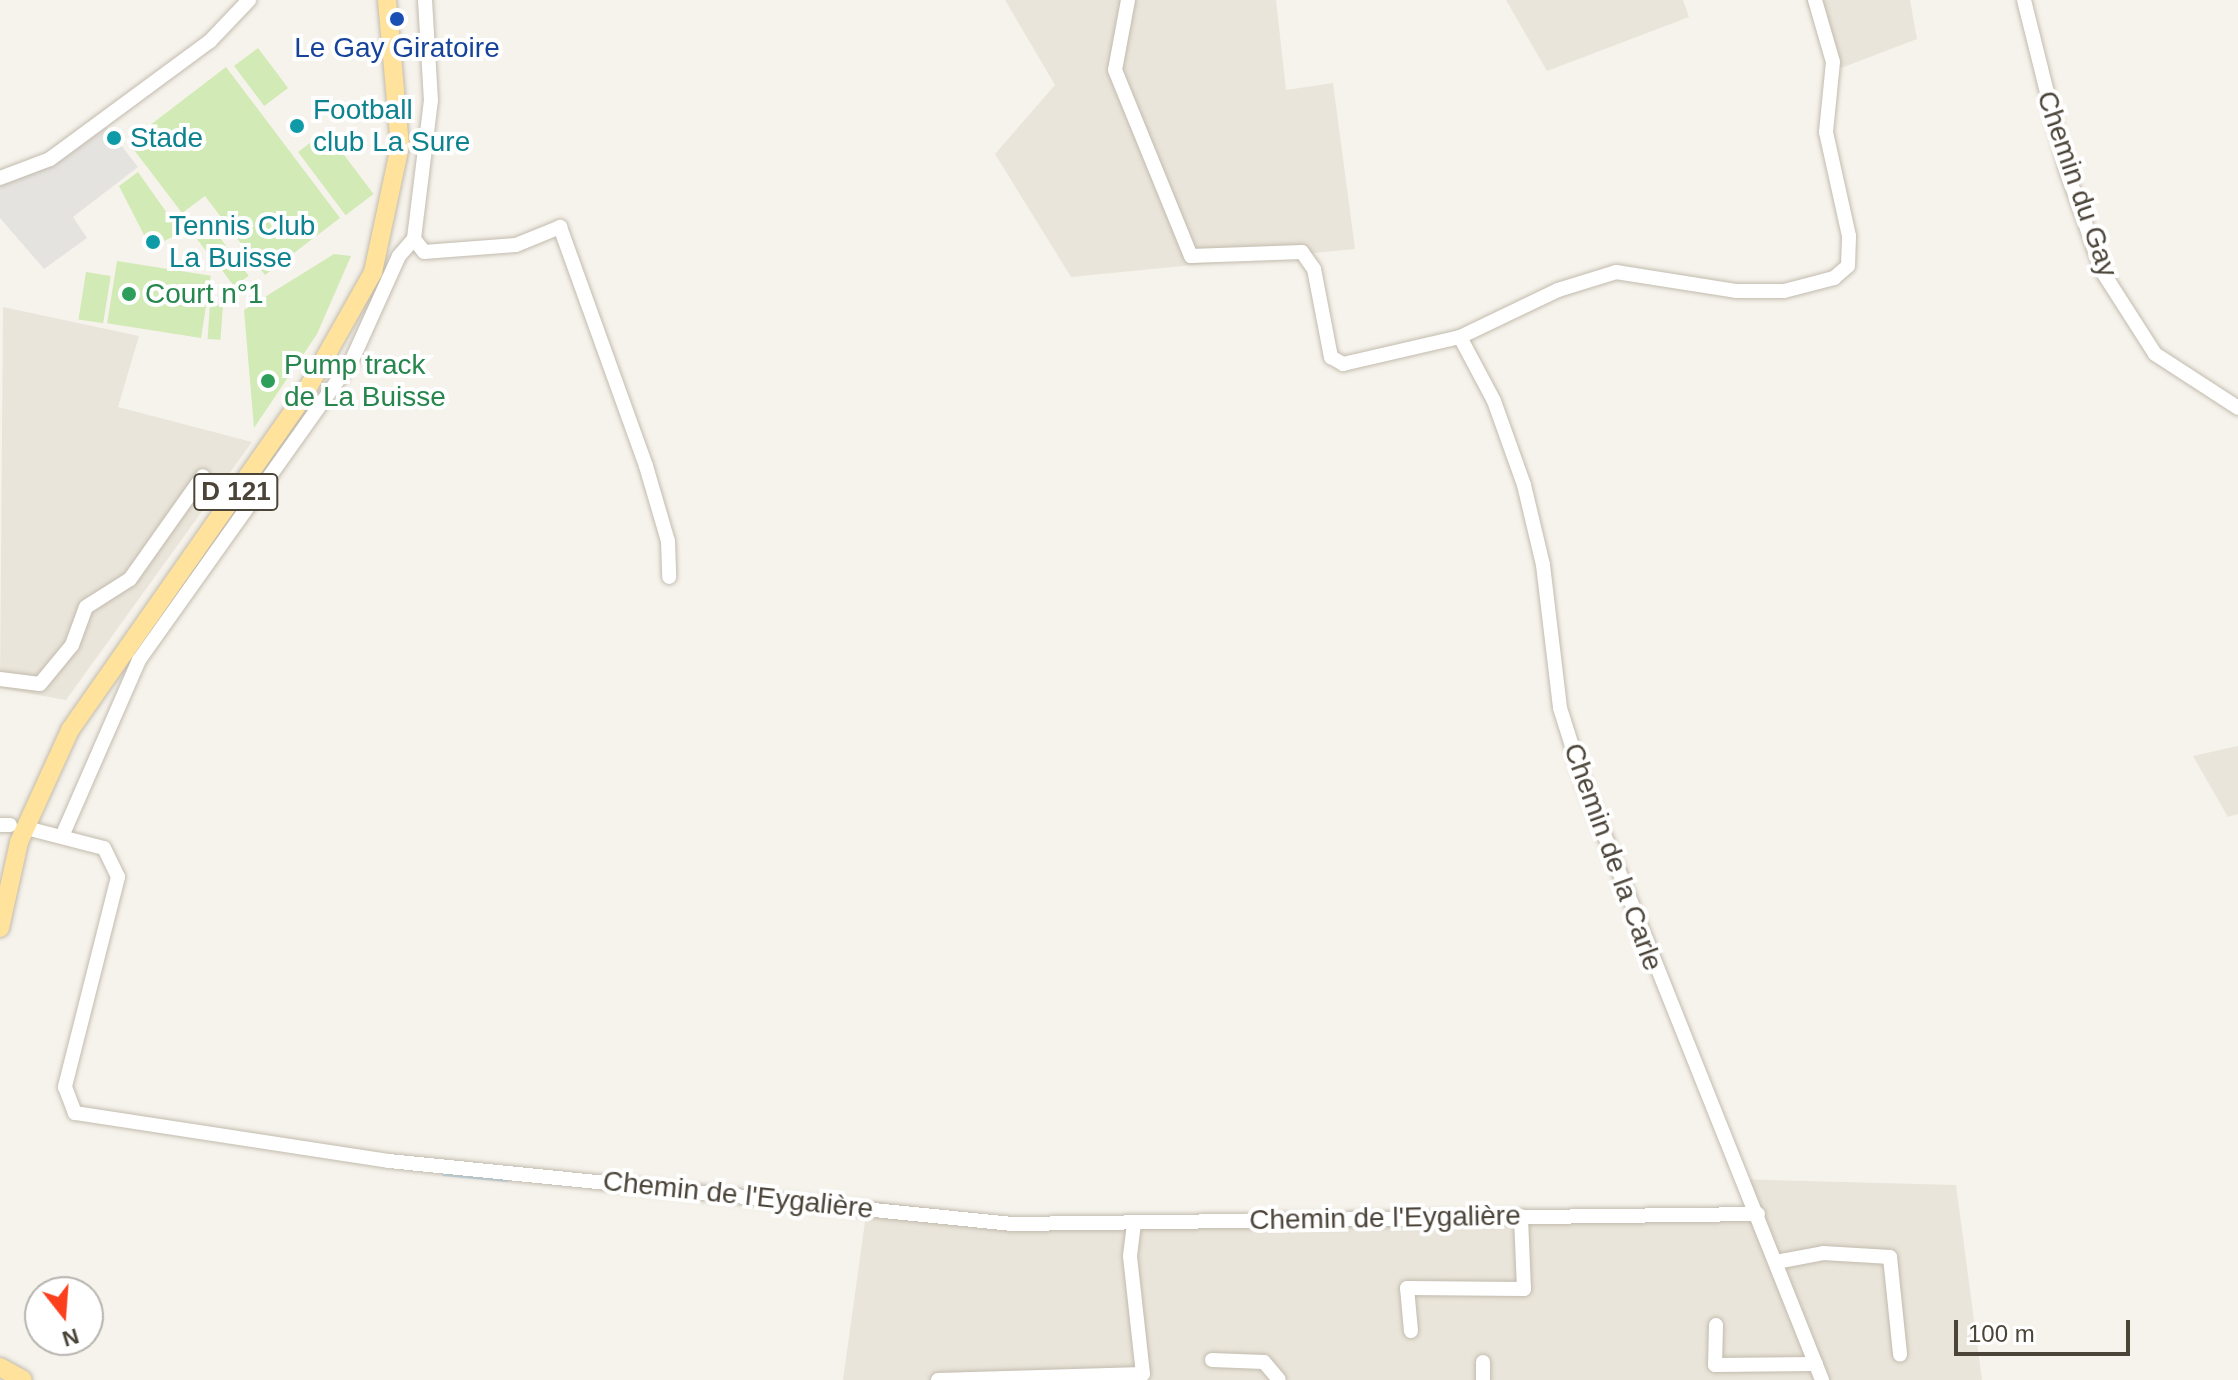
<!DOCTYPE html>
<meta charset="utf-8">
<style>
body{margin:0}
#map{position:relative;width:2238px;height:1380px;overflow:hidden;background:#f6f3ec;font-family:Helvetica,sans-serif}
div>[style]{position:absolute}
.residential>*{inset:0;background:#eae5da}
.green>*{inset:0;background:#d2eab5;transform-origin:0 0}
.parking>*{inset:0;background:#e5e3e0}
.stream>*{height:4px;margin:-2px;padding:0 2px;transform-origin:2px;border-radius:2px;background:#a9d4f2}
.roads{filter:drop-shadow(0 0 2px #c2bbae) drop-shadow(0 0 2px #c2bbae)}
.minor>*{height:14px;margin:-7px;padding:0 7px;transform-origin:7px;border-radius:7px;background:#fff}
.major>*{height:18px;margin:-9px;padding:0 9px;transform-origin:9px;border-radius:9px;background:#ffe39c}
.dots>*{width:22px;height:22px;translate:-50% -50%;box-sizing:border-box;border:4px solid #fff;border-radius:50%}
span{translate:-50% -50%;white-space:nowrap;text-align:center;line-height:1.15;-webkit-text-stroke:8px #fff;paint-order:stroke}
.shield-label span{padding:2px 6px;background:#fff;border:2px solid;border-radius:6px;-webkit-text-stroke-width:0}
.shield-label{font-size:26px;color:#4b4439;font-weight:700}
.transit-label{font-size:28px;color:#164399}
.culture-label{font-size:28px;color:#0d838f}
.left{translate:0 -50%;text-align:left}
.street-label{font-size:28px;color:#4b4439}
.leisure-label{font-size:28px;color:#27864d}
.north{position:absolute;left:24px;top:1276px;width:80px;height:80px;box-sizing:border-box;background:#fff;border:2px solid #b7b4b0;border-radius:50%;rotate:163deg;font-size:22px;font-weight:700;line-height:32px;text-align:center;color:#4b4439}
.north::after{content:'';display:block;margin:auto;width:28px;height:36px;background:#fc3f1d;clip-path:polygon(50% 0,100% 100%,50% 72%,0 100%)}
.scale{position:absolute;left:1954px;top:1320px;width:176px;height:36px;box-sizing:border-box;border:4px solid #4b4439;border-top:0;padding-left:10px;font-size:24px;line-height:28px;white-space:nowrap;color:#4b4439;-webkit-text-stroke:6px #fff;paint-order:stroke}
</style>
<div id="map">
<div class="residential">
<div style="clip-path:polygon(1005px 0,1276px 0,1286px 90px,1333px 83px,1355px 249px,1071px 277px,995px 154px,1055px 85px)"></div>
<div style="clip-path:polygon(1506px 0,1683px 0,1689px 17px,1547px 71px)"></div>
<div style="clip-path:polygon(1806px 0,1910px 0,1917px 39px,1841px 68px,1827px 60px)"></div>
<div style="clip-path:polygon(3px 307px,139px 336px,118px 407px,252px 442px,66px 700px,0 688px)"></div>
<div style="clip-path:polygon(2238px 746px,2238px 814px,2228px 817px,2193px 756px)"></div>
<div style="clip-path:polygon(1736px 1179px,1956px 1185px,1982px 1380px,843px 1380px,868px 1200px,1011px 1219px,1749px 1207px)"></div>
</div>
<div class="green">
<div style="left:258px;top:48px;width:50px;height:30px;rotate:53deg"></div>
<div style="clip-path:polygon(226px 67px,340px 218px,265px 275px,205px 196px,182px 213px,128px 142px)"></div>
<div style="left:326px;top:131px;width:79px;height:35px;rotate:53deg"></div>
<div style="clip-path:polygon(138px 172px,181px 233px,160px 243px,154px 231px,144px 235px,119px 186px)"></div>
<div style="left:205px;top:218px;width:35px;height:19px;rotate:53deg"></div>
<div style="left:227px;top:247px;width:36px;height:18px;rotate:53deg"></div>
<div style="clip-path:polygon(334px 254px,351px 256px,317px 334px,254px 428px,244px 310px)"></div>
<div style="left:117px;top:261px;width:95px;height:63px;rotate:9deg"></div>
<div style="left:86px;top:272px;width:25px;height:48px;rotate:9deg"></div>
<div style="left:210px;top:304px;width:13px;height:35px;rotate:4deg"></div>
</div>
<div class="parking">
<div style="clip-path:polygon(107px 127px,138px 167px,73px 217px,87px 238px,44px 269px,0 218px,0 184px,56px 164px)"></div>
</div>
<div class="stream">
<div style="left:444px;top:1174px;width:63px;rotate:5.4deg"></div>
</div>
<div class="roads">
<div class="minor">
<div style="left:425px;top:0;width:100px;rotate:86.6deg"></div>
<div style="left:431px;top:100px;width:140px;rotate:97deg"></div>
<div style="left:414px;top:239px;width:16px;rotate:52deg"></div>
<div style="left:424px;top:252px;width:92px;rotate:-4.4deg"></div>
<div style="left:516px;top:245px;width:48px;rotate:-22.2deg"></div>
<div style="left:560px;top:227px;width:254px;rotate:70.2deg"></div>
<div style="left:646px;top:466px;width:78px;rotate:73.7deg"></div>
<div style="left:668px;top:541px;width:36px;rotate:88deg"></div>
<div style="left:1128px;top:0;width:71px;rotate:100.5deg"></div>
<div style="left:1115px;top:70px;width:201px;rotate:67.8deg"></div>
<div style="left:1191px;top:256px;width:111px;rotate:-2.1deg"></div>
<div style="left:1302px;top:252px;width:21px;rotate:55deg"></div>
<div style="left:1314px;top:269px;width:90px;rotate:79.1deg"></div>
<div style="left:1331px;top:357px;width:14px;rotate:30deg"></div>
<div style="left:1343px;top:364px;width:120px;rotate:-13deg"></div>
<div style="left:1460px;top:337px;width:109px;rotate:-25.6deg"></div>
<div style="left:1558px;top:290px;width:61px;rotate:-17.2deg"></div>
<div style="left:1616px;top:272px;width:121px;rotate:9deg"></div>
<div style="left:1736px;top:291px;width:48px"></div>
<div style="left:1784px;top:291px;width:52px;rotate:-14.6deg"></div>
<div style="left:1834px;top:278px;width:18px;rotate:-41deg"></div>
<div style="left:1848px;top:266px;width:30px;rotate:-88deg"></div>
<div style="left:1849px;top:236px;width:107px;rotate:-102.5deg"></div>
<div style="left:1826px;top:132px;width:70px;rotate:-84.3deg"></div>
<div style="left:1833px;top:62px;width:65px;rotate:-106.2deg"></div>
<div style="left:2024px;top:0;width:174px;rotate:76deg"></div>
<div style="left:2066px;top:169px;width:108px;rotate:70.6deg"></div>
<div style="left:2102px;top:271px;width:98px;rotate:57.4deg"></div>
<div style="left:2155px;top:354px;width:99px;rotate:33deg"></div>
<div style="left:0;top:178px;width:53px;rotate:-20.8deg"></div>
<div style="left:50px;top:159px;width:199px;rotate:-36.4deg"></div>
<div style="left:210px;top:41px;width:57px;rotate:-46.4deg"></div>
<div style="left:1460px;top:337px;width:72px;rotate:62deg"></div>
<div style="left:1494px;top:401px;width:89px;rotate:70.3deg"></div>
<div style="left:1524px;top:485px;width:82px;rotate:76.6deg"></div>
<div style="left:1543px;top:565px;width:144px;rotate:83.2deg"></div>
<div style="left:1560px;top:708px;width:80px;rotate:72.5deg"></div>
<div style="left:1584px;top:784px;width:642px;rotate:68.23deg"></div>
<div style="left:0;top:679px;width:40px;rotate:7.1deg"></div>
<div style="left:40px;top:684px;width:50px;rotate:-50.6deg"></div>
<div style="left:72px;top:645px;width:40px;rotate:-69.8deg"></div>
<div style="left:86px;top:607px;width:52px;rotate:-32.5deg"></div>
<div style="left:130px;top:579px;width:126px;rotate:-54.7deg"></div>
<div style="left:0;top:825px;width:10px"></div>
<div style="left:34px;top:830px;width:72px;rotate:14.4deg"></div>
<div style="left:104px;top:848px;width:32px;rotate:64deg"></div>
<div style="left:118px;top:877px;width:217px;rotate:104.2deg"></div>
<div style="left:65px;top:1087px;width:28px;rotate:69deg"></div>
<div style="left:75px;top:1113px;width:318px;rotate:8.7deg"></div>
<div style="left:389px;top:1161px;width:627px;rotate:5.77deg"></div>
<div style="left:1013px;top:1224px;width:745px;rotate:-0.77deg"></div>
<div style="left:63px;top:834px;width:190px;rotate:-66.4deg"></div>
<div style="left:139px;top:660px;width:368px;rotate:-54.6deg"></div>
<div style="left:352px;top:360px;width:114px;rotate:-65.7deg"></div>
<div style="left:399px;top:256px;width:23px;rotate:-49deg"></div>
<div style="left:1776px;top:1262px;width:48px;rotate:-10.8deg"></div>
<div style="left:1823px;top:1253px;width:67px;rotate:3.4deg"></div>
<div style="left:1890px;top:1257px;width:98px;rotate:84.1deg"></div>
<div style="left:1716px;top:1325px;width:40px;rotate:91.4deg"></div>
<div style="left:1715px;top:1365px;width:101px;rotate:-0.6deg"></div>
<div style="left:1411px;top:1331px;width:43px;rotate:-95.3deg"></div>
<div style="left:1407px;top:1288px;width:117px;rotate:0.5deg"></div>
<div style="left:1524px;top:1289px;width:73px;rotate:-92.4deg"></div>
<div style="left:1212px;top:1360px;width:52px;rotate:2.2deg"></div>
<div style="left:1264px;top:1362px;width:23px;rotate:50deg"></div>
<div style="left:1483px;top:1362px;width:18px;rotate:90deg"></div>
<div style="left:938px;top:1380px;width:205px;rotate:-1.7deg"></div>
<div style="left:1143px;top:1374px;width:119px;rotate:-96.3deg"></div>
<div style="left:1130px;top:1256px;width:34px;rotate:-83deg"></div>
</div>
<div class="major">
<div style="left:0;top:928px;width:88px;rotate:-77.5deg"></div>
<div style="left:19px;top:842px;width:123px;rotate:-65.5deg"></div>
<div style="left:70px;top:730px;width:403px;rotate:-55deg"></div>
<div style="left:301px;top:400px;width:147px;rotate:-60.6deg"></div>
<div style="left:373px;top:272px;width:129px;rotate:-77.9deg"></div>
<div style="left:400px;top:146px;width:147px;rotate:-95.1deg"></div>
<div style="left:0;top:1367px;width:26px;rotate:29deg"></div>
</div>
</div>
<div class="dots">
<div style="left:397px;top:19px;background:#1a4fb4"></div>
<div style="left:297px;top:126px;background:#0f9aa8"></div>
<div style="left:114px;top:138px;background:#0f9aa8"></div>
<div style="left:153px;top:242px;background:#0f9aa8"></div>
<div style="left:129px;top:294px;background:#2e9e5b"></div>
<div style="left:268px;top:381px;background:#2e9e5b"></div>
</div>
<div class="shield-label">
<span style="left:236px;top:492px">D 121</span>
</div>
<div class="transit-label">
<span style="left:397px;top:48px">Le Gay Giratoire</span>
</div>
<div class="culture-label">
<span class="left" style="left:313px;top:126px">Football<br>club La Sure</span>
<span class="left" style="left:130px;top:138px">Stade</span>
<span class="left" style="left:169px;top:242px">Tennis Club<br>La Buisse</span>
</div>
<div class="street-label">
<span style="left:2077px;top:184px;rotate:71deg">Chemin du Gay</span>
<span style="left:1613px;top:857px;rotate:70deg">Chemin de la Carle</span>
<span style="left:738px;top:1195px;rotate:6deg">Chemin de l'Eygalière</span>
<span style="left:1385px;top:1218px;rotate:-1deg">Chemin de l'Eygalière</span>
</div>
<div class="leisure-label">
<span class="left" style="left:145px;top:294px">Court n°1</span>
<span class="left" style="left:284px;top:381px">Pump track<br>de La Buisse</span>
</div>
<div class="north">N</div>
<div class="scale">100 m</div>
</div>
